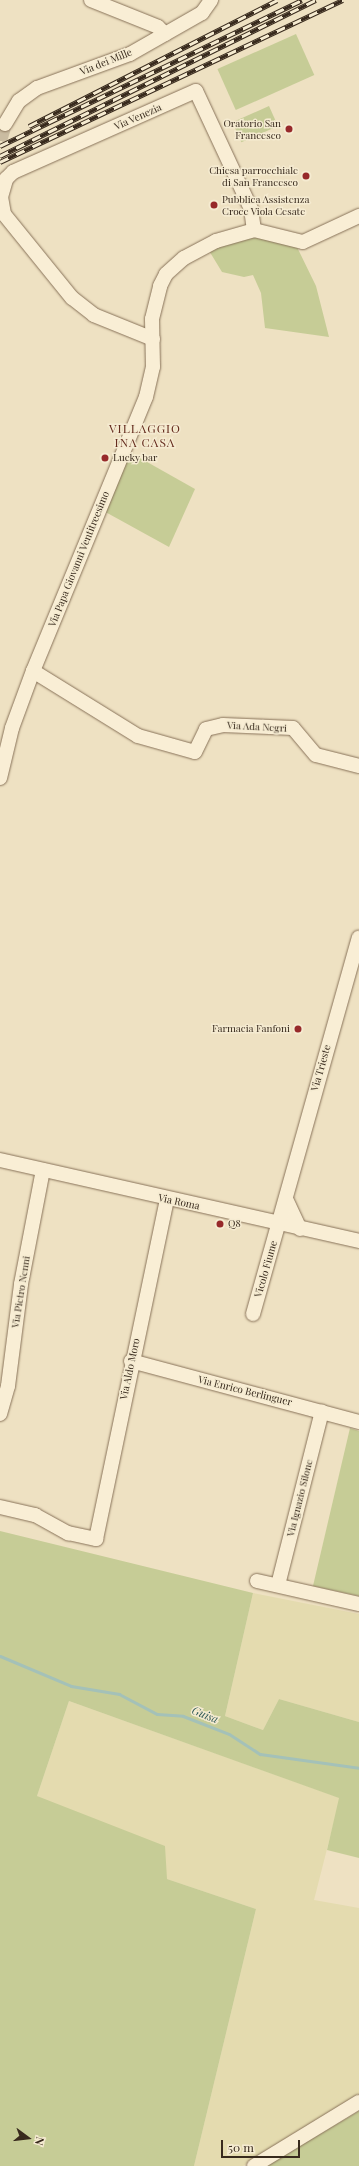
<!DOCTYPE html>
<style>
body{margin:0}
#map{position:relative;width:359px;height:2166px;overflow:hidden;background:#eee1c2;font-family:"Playfair Display",serif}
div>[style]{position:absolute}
.farmland>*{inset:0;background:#e4dbaf}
.green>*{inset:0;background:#c6cc96;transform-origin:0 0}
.stream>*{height:3px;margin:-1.5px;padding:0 1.5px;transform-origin:1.5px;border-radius:1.5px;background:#a4c1b8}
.minor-tunnel>*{height:14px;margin-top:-7px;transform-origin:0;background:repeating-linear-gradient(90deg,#cabca1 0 14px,transparent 0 21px)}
.roads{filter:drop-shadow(0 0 1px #887259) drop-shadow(0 0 1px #887259)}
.minor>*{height:14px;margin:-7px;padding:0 7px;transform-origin:7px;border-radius:7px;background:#f9eed5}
.rail>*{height:4.5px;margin-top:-2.25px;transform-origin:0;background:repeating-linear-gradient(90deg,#f5ebd1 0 9px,#382a1d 0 18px);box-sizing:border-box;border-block:1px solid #382a1d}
.dots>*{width:11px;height:11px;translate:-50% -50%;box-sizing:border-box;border:2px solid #f5ebd1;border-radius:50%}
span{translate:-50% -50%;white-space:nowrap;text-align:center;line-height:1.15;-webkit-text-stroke:3px #f5ebd1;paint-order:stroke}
.street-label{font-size:10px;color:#382a1d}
.poi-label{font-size:10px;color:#382a1d}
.right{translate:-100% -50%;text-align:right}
.left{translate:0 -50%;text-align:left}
.water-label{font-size:11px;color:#2c5755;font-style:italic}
.quarter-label{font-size:12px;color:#642b1d;letter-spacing:1px}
.north{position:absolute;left:8px;top:2118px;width:40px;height:40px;-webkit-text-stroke:3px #f5ebd1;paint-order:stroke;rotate:105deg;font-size:11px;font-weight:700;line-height:16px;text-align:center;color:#382a1d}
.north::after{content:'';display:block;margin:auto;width:14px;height:18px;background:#382a1d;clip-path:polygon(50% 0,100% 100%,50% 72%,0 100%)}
.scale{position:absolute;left:221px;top:2140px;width:79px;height:18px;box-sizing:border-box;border:2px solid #382a1d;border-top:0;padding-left:5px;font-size:12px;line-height:14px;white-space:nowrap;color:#382a1d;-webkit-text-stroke:3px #f5ebd1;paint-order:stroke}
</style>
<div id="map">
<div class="farmland">
<div style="clip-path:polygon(253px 1593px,359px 1614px,359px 1722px,279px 1699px,263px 1730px,225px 1716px)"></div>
<div style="clip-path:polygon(69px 1701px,340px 1798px,314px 1900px,359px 1908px,359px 2094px,243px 2166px,194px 2166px,256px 1909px,167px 1879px,37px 1796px)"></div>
</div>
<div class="green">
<div style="left:296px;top:34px;width:45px;height:86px;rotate:66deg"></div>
<div style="left:269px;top:106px;width:22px;height:40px;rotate:66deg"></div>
<div style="clip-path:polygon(248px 233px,296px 245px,316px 286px,329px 337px,265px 328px,261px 293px,253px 275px,244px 277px,222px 272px,208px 249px)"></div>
<div style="clip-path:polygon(124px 449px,195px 489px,169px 547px,100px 509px)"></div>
<div style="clip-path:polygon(350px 1428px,359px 1431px,359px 1596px,313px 1586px)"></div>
<div style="clip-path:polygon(0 1531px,253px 1593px,225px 1716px,263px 1730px,279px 1699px,359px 1722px,359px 1858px,327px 1850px,339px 1798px,69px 1701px,37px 1796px,165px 1846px,167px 1879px,256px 1909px,194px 2166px,0 2166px)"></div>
<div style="clip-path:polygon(359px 2111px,359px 2166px,266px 2166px)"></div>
</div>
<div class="stream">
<div style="left:0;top:1656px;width:77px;rotate:22.9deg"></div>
<div style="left:71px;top:1686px;width:49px;rotate:9.5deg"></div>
<div style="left:119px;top:1694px;width:43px;rotate:27.8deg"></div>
<div style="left:157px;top:1714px;width:26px;rotate:4deg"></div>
<div style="left:183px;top:1716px;width:49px;rotate:21.4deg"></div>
<div style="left:229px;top:1734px;width:37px;rotate:33deg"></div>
<div style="left:260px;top:1754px;width:100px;rotate:8deg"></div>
</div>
<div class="minor-tunnel">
<div style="left:0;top:141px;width:18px;rotate:-74deg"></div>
</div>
<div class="roads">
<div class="minor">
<div style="left:91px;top:0;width:72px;rotate:21.9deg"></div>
<div style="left:158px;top:27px;width:10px;rotate:45deg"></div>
<div style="left:5px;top:124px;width:27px;rotate:-59deg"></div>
<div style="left:19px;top:101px;width:22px;rotate:-36deg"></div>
<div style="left:37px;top:88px;width:99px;rotate:-20.1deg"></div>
<div style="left:130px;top:54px;width:83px;rotate:-29.7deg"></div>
<div style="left:202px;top:13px;width:16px;rotate:-55deg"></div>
<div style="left:254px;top:230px;width:50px;rotate:13.8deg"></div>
<div style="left:303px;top:242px;width:62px;rotate:-24.9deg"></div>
<div style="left:153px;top:339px;width:64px;rotate:-157.9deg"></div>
<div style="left:94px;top:315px;width:28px;rotate:-142deg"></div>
<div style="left:72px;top:298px;width:108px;rotate:-129deg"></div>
<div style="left:4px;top:214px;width:17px;rotate:-100deg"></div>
<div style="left:1px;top:197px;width:19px;rotate:-74deg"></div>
<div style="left:6px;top:179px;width:10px;rotate:-45deg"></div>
<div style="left:13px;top:172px;width:200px;rotate:-23.9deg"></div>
<div style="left:196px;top:91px;width:130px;rotate:65deg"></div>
<div style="left:251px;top:209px;width:21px;rotate:82deg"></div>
<div style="left:33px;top:671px;width:123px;rotate:31.8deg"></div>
<div style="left:138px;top:736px;width:59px;rotate:15.7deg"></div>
<div style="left:195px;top:752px;width:25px;rotate:-64deg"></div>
<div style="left:206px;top:729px;width:17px;rotate:-13deg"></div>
<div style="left:223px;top:725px;width:70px;rotate:2.5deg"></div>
<div style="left:293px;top:728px;width:35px;rotate:50deg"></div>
<div style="left:316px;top:755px;width:44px;rotate:14.3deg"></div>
<div style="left:0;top:778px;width:51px;rotate:-76.5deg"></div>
<div style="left:12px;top:728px;width:61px;rotate:-69.8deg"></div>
<div style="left:33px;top:671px;width:296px;rotate:-67.6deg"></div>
<div style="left:146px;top:397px;width:31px;rotate:-77deg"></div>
<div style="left:153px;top:367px;width:48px;rotate:-91.2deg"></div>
<div style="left:152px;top:319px;width:34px;rotate:-76deg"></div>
<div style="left:160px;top:286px;width:13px;rotate:-63deg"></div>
<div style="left:166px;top:274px;width:24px;rotate:-42deg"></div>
<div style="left:184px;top:258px;width:36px;rotate:-28deg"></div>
<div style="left:216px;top:241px;width:40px;rotate:-16deg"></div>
<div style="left:0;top:1160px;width:368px;rotate:12.7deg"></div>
<div style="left:286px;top:1199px;width:33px;rotate:65deg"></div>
<div style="left:253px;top:1314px;width:391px;rotate:-74.3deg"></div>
<div style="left:131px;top:1361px;width:236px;rotate:15deg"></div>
<div style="left:0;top:1414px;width:29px;rotate:-74deg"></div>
<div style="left:8px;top:1386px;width:103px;rotate:-82.7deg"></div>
<div style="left:21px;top:1284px;width:116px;rotate:-79.1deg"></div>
<div style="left:0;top:1507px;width:36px;rotate:13deg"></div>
<div style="left:35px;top:1515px;width:38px;rotate:29deg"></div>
<div style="left:68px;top:1533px;width:29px;rotate:12deg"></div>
<div style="left:96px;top:1539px;width:346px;rotate:-78.2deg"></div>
<div style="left:257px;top:1581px;width:105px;rotate:12.7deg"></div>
<div style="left:278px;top:1585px;width:179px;rotate:-75.8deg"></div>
<div style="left:254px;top:2166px;width:123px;rotate:-31.4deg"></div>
</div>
</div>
<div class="rail">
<div style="left:29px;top:126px;width:278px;rotate:-26.9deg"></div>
<div style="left:0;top:146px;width:335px;rotate:-25.8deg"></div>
<div style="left:0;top:156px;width:352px;rotate:-26.3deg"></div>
<div style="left:0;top:162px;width:379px;rotate:-25.3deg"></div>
</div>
<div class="dots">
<div style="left:289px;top:129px;background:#97292a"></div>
<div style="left:306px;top:176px;background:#97292a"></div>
<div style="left:214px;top:205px;background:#97292a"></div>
<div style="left:105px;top:458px;background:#97292a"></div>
<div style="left:298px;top:1029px;background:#97292a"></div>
<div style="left:220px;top:1224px;background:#97292a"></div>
</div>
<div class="street-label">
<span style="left:106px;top:62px;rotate:-22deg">Via dei Mille</span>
<span style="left:138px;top:117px;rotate:-24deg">Via Venezia</span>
<span style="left:79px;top:559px;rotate:-68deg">Via Papa Giovanni Ventitreesimo</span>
<span style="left:257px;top:727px;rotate:3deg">Via Ada Negri</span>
<span style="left:321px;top:1068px;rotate:-74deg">Via Trieste</span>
<span style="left:179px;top:1202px;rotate:12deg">Via Roma</span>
<span style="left:266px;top:1269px;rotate:-74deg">Vicolo Fiume</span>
<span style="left:21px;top:1292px;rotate:-81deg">Via Pietro Nenni</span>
<span style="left:130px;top:1369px;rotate:-78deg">Via Aldo Moro</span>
<span style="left:245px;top:1391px;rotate:14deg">Via Enrico Berlinguer</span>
<span style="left:300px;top:1498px;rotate:-76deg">Via Ignazio Silone</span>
</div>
<div class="poi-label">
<span class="right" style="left:281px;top:129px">Oratorio San<br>Francesco</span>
<span class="right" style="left:298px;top:176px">Chiesa parrocchiale<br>di San Francesco</span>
<span class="left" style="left:222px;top:205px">Pubblica Assistenza<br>Croce Viola Cesate</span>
<span class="left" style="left:113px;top:458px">Lucky bar</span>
<span class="right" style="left:290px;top:1029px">Farmacia Fanfoni</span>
<span class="left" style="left:228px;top:1224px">Q8</span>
</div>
<div class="water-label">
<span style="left:205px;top:1715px;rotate:22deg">Guisa</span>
</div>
<div class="quarter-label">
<span style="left:145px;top:436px">VILLAGGIO<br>INA CASA</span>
</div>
<div class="north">N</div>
<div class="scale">50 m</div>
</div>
